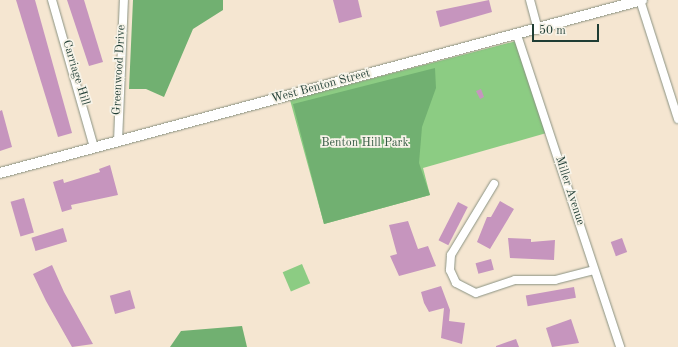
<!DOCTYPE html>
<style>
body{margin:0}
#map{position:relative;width:678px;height:347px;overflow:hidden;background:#f5e6d1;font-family:"Old Standard TT",serif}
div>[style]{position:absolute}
.green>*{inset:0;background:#8ccc83;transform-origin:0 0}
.forest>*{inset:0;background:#71b071}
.building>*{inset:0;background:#c695be;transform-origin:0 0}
.roads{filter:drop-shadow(0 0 1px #8a9282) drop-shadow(0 0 1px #8a9282)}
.minor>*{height:8px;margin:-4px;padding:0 4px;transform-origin:4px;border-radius:4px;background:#fff}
.tertiary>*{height:10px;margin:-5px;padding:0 5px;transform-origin:5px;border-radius:5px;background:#fff}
span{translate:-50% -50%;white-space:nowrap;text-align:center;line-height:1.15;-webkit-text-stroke:3.5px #f7f3e8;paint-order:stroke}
.street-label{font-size:12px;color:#1f3d34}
.park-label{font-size:12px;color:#355a44}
.scale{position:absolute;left:532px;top:24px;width:67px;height:18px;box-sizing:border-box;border:2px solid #1f3d34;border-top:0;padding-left:5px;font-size:12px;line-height:14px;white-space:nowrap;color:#1f3d34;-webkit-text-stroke:3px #f7f3e8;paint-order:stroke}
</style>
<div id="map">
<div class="green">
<div style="clip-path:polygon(520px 40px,550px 132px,423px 168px,430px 195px,324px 224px,290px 100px)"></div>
<div style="left:302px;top:264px;width:21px;height:21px;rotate:67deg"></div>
</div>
<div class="forest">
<div style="clip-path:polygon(133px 0,223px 0,223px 10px,193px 29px,164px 97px,146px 89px,129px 89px)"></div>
<div style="clip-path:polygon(435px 68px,436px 88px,422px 127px,419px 163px,430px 195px,324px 224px,293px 104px)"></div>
<div style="clip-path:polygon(242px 326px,247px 347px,170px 347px,181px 331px)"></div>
</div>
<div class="building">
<div style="clip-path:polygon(16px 0,35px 0,72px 133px,58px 137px)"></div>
<div style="clip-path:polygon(67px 0,84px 0,103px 62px,89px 66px)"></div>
<div style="clip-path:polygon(333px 0,358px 0,362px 17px,339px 23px)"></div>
<div style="clip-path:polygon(489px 0,492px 12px,440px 27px,436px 11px)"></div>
<div style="clip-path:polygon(481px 89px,484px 97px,480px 99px,476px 91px)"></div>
<div style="clip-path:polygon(2px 110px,12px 147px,0 151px,0 111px)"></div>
<div style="clip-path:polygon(110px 165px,118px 195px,71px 205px,72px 209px,62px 212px,53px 182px,63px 179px,64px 183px,100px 172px,99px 169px)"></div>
<div style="left:24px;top:198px;width:36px;height:14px;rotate:74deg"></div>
<div style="clip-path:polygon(500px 201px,514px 209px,490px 249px,477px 242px,487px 217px,491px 217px)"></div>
<div style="left:458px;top:202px;width:11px;height:43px;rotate:27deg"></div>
<div style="clip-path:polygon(408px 221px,418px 249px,428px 246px,436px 266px,399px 276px,390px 256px,397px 254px,389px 225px)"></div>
<div style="left:63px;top:228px;width:14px;height:33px;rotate:73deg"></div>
<div style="clip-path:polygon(508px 238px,531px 239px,531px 242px,555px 240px,554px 260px,510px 258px)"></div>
<div style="left:622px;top:238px;width:15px;height:12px;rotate:70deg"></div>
<div style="left:491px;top:259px;width:11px;height:16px;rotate:75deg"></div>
<div style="clip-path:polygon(52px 265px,64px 292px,93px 344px,72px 347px,46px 301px,33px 274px)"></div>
<div style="clip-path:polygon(441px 286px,450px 310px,449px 321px,465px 323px,462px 344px,441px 338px,444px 308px,429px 312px,424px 303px,421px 292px)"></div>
<div style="left:574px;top:287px;width:11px;height:49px;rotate:80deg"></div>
<div style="left:130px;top:290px;width:19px;height:21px;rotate:74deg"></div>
<div style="clip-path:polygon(571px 319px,579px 343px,552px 347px,546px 328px)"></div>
<div style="clip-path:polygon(516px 339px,519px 347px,496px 347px,496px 346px)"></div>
</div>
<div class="roads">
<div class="minor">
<div style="left:52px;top:0;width:153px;rotate:74.1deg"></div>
<div style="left:530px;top:0;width:31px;rotate:75deg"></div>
<div style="left:640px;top:0;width:125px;rotate:72.3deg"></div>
<div style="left:517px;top:35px;width:329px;rotate:71.7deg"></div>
<div style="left:118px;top:141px;width:141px;rotate:-87.6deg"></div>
<div style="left:494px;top:184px;width:83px;rotate:121.2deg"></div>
<div style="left:451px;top:255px;width:15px;rotate:94deg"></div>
<div style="left:450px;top:270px;width:14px;rotate:65deg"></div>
<div style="left:456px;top:283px;width:22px;rotate:27deg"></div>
<div style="left:476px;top:293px;width:41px;rotate:-18.4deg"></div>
<div style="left:515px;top:280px;width:40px"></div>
<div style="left:555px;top:280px;width:40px;rotate:-14.4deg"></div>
</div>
<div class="tertiary">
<div style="left:0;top:173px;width:665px;rotate:-15.08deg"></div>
</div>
</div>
<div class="street-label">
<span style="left:120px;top:70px;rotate:-87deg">Greenwood Drive</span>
<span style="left:75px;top:73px;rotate:73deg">Carriage Hill</span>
<span style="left:321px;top:87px;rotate:-15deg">West Benton Street</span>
<span style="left:569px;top:191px;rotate:72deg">Miller Avenue</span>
</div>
<div class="park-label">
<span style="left:365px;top:144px">Benton Hill Park</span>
</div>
<div class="scale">50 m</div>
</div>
